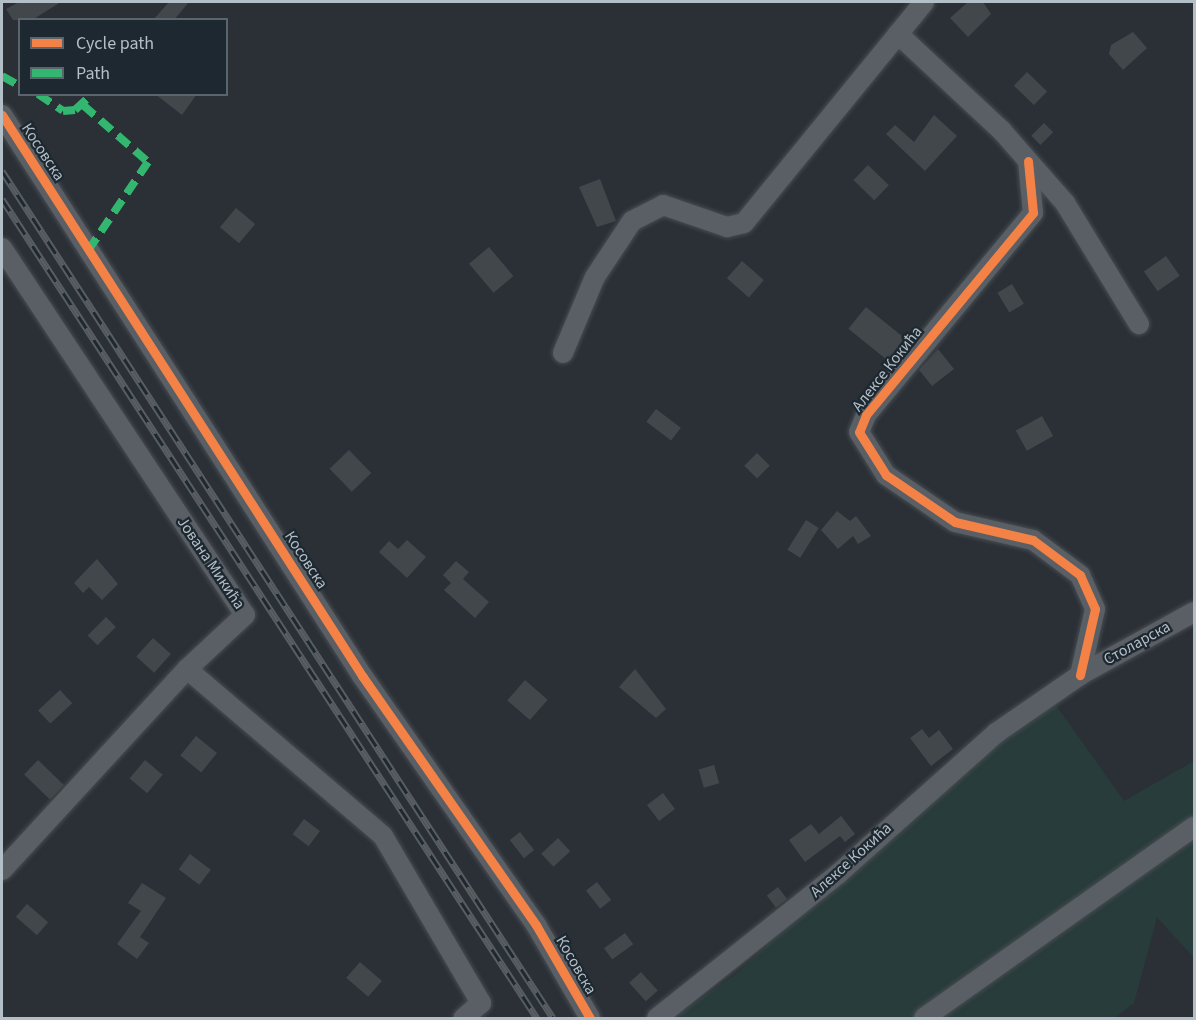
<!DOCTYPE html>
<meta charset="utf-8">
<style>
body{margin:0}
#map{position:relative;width:1196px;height:1020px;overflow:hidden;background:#2a3036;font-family:"Source Sans 3",sans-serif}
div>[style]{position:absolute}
.green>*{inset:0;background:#283c3b}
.building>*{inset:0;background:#42474c;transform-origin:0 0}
.roads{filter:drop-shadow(0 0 2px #484c51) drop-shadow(0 0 2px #484c51)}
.minor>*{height:20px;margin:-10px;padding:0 10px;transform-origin:10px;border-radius:10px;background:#595f64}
.rail>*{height:7px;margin-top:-3.5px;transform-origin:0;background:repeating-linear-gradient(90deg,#1e2830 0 14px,#585d62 0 28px);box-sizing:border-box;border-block:2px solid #585d62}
.quiet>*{height:8px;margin-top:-4px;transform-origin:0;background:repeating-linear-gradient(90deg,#33b770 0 15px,transparent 0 23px)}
.cycleway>*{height:9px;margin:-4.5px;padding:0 4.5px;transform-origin:4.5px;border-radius:4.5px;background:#f48246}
span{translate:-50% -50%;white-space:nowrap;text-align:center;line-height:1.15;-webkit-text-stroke:4.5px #1e2830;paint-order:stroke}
.street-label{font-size:16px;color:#b4bec6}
.frame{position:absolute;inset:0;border:3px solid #b4bec6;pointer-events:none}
.legend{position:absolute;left:18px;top:18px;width:210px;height:78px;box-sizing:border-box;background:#1e2830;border:2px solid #5a646c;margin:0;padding:8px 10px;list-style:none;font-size:18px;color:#b4bec6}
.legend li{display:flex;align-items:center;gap:12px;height:30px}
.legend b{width:30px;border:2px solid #5a646c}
</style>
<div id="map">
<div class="green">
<div style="clip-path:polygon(1053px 701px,1124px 801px,1194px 761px,1194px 958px,1157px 917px,1134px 1003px,1115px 1018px,673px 1018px,736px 974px,916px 808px)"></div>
</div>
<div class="building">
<div style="clip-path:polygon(19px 2px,61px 2px,32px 20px,13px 20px,6px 9px)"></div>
<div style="clip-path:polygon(169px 2px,189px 2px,174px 20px,153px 20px)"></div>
<div style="clip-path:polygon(968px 2px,983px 2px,991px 14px,968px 37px,950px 18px)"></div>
<div style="clip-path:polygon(1133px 32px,1147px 48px,1123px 70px,1109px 54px,1111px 45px)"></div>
<div style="left:1027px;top:72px;width:28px;height:19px;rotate:44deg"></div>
<div style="clip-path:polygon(155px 94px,197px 94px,182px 115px)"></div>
<div style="clip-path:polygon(934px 115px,957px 136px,925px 171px,886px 134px,895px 125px,914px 142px)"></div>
<div style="left:1044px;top:123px;width:13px;height:18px;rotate:45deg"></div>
<div style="left:868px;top:165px;width:29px;height:21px;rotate:44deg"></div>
<div style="clip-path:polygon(600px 179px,616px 221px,597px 227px,579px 187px)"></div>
<div style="left:236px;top:208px;width:25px;height:25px;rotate:40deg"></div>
<div style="left:489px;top:247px;width:38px;height:26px;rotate:50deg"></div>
<div style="left:1166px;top:256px;width:24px;height:27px;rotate:55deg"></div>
<div style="left:742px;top:261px;width:29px;height:23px;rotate:41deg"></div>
<div style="left:1012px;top:284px;width:23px;height:17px;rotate:59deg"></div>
<div style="left:866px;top:307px;width:53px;height:28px;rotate:39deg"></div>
<div style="clip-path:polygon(938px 349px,954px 369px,932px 386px,919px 370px)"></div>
<div style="left:656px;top:409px;width:31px;height:16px;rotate:37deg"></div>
<div style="left:1042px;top:416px;width:23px;height:30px;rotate:61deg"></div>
<div style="left:349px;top:450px;width:32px;height:27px;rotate:46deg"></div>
<div style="left:757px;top:453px;width:18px;height:18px;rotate:45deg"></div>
<div style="clip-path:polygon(837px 511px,850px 521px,856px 516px,871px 536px,858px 544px,853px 536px,838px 549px,821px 530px)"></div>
<div style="left:806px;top:520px;width:15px;height:35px;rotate:32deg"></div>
<div style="clip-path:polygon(407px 540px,426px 557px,407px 578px,379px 552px,389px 541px,398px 549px)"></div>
<div style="clip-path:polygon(97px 559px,118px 584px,102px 600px,89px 587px,83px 593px,74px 583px)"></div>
<div style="clip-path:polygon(456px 561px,469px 572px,463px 579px,489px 602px,475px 618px,444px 590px,451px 583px,443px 575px)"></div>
<div style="left:106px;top:617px;width:14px;height:26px;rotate:45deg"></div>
<div style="left:153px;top:638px;width:24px;height:25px;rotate:42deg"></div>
<div style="clip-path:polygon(635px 669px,666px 709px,656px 718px,619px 687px)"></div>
<div style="left:525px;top:680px;width:30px;height:27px;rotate:41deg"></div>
<div style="left:60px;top:690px;width:18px;height:30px;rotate:47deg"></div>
<div style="clip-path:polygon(922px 729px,929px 738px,939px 730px,953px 749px,931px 766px,910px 738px)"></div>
<div style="left:196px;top:736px;width:27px;height:25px;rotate:39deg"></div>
<div style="left:38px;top:760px;width:36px;height:20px;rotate:44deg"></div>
<div style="left:145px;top:760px;width:23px;height:24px;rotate:40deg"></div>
<div style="left:714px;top:765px;width:19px;height:16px;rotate:74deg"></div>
<div style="left:663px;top:793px;width:20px;height:20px;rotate:53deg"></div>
<div style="clip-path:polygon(841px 816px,855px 834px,845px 842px,840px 836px,805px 862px,789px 840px,811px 824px,819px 834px)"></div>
<div style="left:304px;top:819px;width:20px;height:19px;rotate:37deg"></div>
<div style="left:520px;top:832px;width:23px;height:13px;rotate:52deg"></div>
<div style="left:558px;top:838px;width:18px;height:23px;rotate:47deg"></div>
<div style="left:190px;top:854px;width:26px;height:19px;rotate:37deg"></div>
<div style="left:597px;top:882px;width:23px;height:14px;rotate:52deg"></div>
<div style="clip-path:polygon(142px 883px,166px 898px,140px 937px,149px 943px,137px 959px,117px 944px,141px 911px,128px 903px)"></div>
<div style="left:778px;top:887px;width:15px;height:14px;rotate:53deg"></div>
<div style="left:27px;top:904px;width:28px;height:17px;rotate:41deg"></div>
<div style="left:625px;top:933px;width:14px;height:26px;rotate:54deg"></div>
<div style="left:360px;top:962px;width:29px;height:21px;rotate:41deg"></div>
<div style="left:641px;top:972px;width:25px;height:16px;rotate:48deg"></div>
</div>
<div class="roads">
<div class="minor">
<div style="left:898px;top:34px;width:142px;rotate:43deg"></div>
<div style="left:1002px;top:131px;width:96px;rotate:48.8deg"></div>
<div style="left:1065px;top:203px;width:142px;rotate:58.6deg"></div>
<div style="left:2px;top:115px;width:668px;rotate:57.29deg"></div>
<div style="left:363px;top:677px;width:302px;rotate:55.1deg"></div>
<div style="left:536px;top:925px;width:108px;rotate:59.9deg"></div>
<div style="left:1028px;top:161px;width:52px;rotate:84.5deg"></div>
<div style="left:1033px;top:213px;width:262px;rotate:129.6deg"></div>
<div style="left:866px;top:415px;width:18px;rotate:112deg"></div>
<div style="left:859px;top:432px;width:51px;rotate:57.9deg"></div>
<div style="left:886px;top:475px;width:83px;rotate:34.3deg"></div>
<div style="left:955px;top:522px;width:80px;rotate:13deg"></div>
<div style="left:1033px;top:540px;width:59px;rotate:36.7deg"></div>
<div style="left:1080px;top:575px;width:37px;rotate:66deg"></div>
<div style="left:1095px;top:609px;width:68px;rotate:102.8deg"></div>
<div style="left:2px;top:248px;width:440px;rotate:56.5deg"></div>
<div style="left:245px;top:615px;width:79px;rotate:137deg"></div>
<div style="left:187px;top:669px;width:273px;rotate:132.6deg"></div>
<div style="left:563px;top:353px;width:82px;rotate:-67.2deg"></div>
<div style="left:595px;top:277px;width:67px;rotate:-56.5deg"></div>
<div style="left:632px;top:221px;width:35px;rotate:-27deg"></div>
<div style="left:663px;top:205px;width:68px;rotate:19deg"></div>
<div style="left:727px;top:227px;width:17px;rotate:-13deg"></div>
<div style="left:744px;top:223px;width:285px;rotate:-50.8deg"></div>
<div style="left:187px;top:669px;width:257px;rotate:40.4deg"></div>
<div style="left:383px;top:836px;width:194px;rotate:59.6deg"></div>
<div style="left:481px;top:1003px;width:23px;rotate:139deg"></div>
<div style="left:657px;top:1018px;width:231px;rotate:-38.5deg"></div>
<div style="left:838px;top:874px;width:212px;rotate:-41.7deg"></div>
<div style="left:996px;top:733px;width:102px;rotate:-34.6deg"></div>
<div style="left:1080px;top:675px;width:130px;rotate:-28.9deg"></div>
<div style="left:924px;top:1018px;width:331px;rotate:-35.3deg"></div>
</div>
</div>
<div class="rail">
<div style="left:2px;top:171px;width:1010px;rotate:56.95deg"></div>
<div style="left:2px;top:199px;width:978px;rotate:56.85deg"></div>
</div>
<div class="quiet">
<div style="left:2px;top:76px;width:21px;rotate:29deg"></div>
<div style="left:38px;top:94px;width:30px;rotate:34deg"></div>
<div style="left:63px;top:111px;width:12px;rotate:-5deg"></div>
<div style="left:75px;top:110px;width:23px;rotate:-43deg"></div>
<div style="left:83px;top:105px;width:86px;rotate:41.2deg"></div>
<div style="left:148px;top:162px;width:105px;rotate:124.1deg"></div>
</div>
<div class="cycleway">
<div style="left:2px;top:115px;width:668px;rotate:57.29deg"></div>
<div style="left:363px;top:677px;width:302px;rotate:55.1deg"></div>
<div style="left:536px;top:925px;width:108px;rotate:59.9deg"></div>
<div style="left:1028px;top:161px;width:52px;rotate:84.5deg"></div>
<div style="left:1033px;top:213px;width:262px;rotate:129.6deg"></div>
<div style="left:866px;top:415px;width:18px;rotate:112deg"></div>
<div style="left:859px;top:432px;width:51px;rotate:57.9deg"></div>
<div style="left:886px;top:475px;width:83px;rotate:34.3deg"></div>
<div style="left:955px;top:522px;width:80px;rotate:13deg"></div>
<div style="left:1033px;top:540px;width:59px;rotate:36.7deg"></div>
<div style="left:1080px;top:575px;width:37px;rotate:66deg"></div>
<div style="left:1095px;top:609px;width:68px;rotate:102.8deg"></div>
</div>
<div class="street-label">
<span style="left:43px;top:152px;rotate:57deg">Косовска</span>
<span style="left:887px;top:369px;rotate:-52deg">Алексе Кокића</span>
<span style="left:306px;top:560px;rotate:57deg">Косовска</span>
<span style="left:211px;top:563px;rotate:56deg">Јована Микића</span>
<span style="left:1137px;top:643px;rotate:-29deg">Столарска</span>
<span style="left:851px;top:860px;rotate:-42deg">Алексе Кокића</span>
<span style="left:576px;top:965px;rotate:60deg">Косовска</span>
</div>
<div class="frame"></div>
<ul class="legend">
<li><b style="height:8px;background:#f48246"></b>Cycle path</li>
<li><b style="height:8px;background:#33b770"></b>Path</li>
</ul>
</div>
